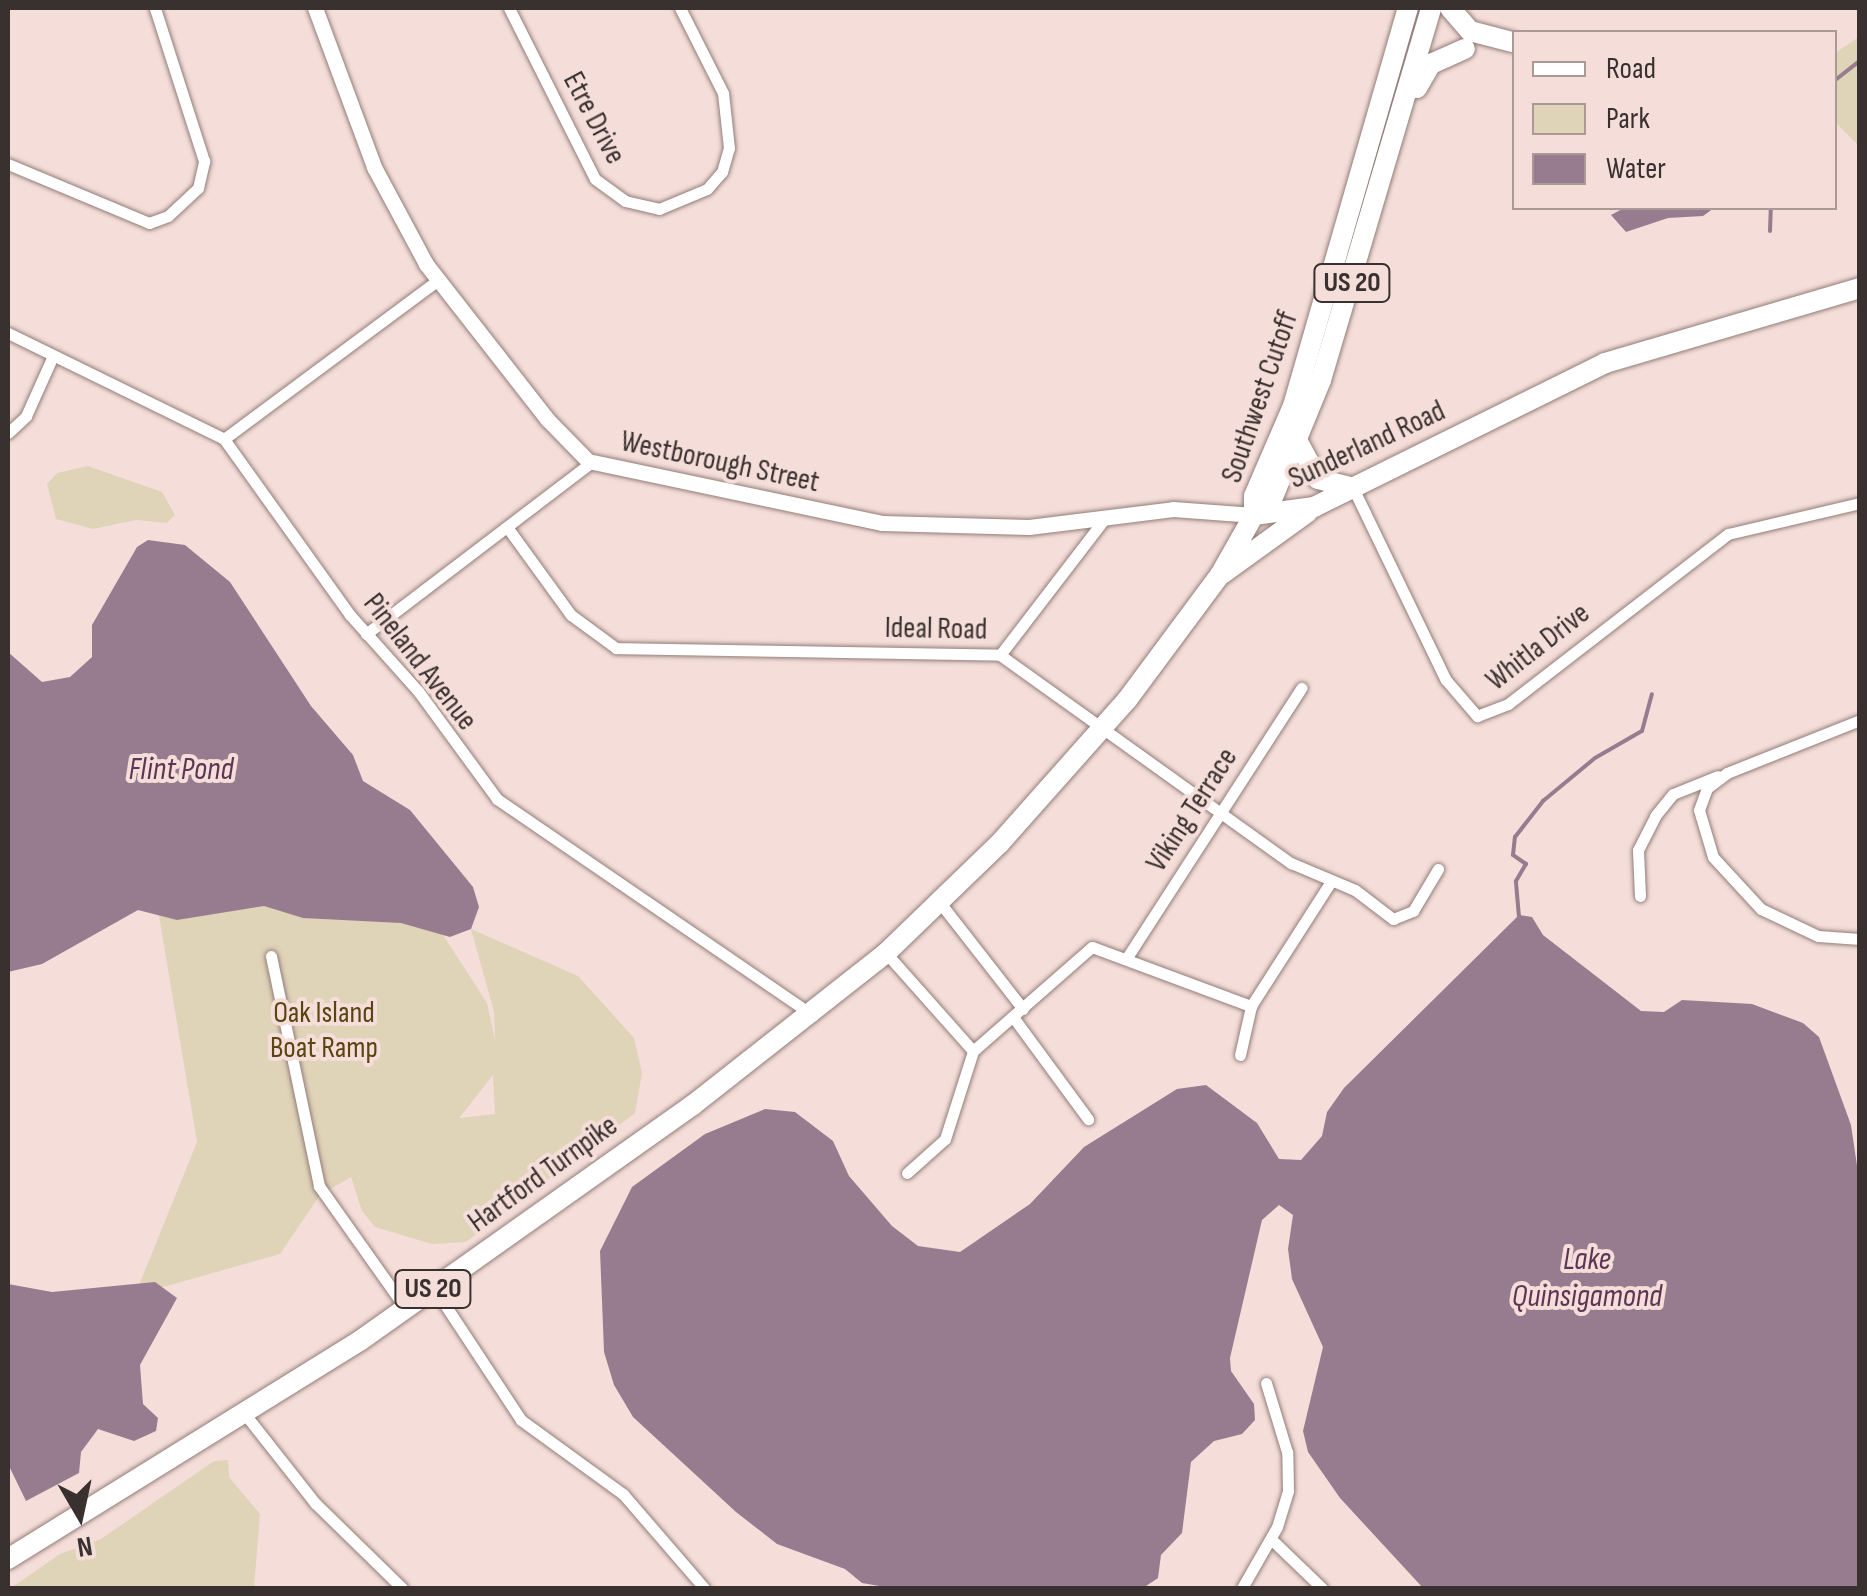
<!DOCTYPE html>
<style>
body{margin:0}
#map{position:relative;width:1867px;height:1596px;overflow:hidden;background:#f5ded9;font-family:"Sofia Sans Condensed",sans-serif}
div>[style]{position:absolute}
.green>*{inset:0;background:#dfd3b8}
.water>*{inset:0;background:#977c90}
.stream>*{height:4px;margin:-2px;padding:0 2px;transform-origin:2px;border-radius:2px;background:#977c90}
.roads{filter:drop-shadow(0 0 2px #927d79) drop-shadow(0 0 2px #927d79)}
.minor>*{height:11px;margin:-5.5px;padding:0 5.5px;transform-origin:5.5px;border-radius:5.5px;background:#fff}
.tertiary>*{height:15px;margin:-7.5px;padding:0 7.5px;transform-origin:7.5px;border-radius:7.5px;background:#fff}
.primary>*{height:20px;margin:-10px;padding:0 10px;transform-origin:10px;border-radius:10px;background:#fff}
span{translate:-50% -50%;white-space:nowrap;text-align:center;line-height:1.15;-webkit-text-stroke:8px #f5ded9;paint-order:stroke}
.shield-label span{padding:2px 8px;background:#f5ded9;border:2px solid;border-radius:8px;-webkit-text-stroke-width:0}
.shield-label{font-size:28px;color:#39312f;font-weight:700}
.street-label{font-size:30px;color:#39312f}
.park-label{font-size:30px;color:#5a4511}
.water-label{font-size:32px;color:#5e3655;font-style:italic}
.frame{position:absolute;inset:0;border:10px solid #39312f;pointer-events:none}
.legend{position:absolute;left:1512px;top:30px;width:325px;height:180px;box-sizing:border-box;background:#f5ded9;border:2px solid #aa9995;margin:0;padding:12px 18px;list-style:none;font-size:30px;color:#39312f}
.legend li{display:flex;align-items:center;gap:20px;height:50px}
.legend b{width:50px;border:2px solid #aa9995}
.north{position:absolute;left:30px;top:1466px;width:100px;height:100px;-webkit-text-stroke:8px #f5ded9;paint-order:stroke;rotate:171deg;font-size:28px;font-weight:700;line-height:40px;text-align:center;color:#39312f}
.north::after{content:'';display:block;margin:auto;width:35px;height:45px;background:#39312f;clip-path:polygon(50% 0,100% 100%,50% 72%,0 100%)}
</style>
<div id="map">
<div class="green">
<div style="clip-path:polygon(1859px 37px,1859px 146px,1834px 121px,1835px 53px)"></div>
<div style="clip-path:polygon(88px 466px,162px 492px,175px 515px,167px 523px,136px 520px,93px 529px,56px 519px,47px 484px,57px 473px)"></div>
<div style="clip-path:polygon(evenodd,246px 897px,434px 921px,487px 1003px,495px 1040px,494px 1012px,471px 929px,578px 976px,634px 1038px,642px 1073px,635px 1113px,466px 1242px,432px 1244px,375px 1227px,362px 1211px,351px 1177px,320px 1195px,280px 1254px,135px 1295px,197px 1142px,156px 898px,246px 897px,493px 1075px,495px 1114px,460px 1118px,460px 1117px,493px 1075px)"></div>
<div style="clip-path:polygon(228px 1460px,229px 1477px,260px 1514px,254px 1588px,11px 1588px,60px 1554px,101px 1539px,214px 1461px)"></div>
</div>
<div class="water">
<div style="clip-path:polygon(1624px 208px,1714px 208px,1703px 216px,1668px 218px,1626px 232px,1611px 215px)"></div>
<div style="clip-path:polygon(148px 540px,185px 545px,230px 582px,311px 706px,353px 755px,363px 781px,410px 810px,473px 887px,479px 907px,471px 929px,450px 937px,401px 923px,303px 918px,264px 906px,177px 920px,138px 910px,42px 964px,8px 972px,8px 652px,42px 682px,70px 677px,92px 657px,92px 625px,137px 547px)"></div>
<div style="clip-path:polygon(1519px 915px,1532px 917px,1543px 935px,1641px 1011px,1664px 1012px,1682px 1000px,1752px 1004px,1803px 1023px,1819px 1037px,1851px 1125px,1859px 1179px,1859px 1588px,1423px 1588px,1340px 1498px,1308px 1452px,1303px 1431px,1323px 1347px,1292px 1279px,1288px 1249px,1293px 1215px,1279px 1205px,1262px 1220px,1230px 1358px,1231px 1371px,1254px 1404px,1255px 1420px,1242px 1434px,1214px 1441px,1191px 1462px,1182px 1533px,1161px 1555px,1158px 1578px,1143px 1588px,891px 1588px,862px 1583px,845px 1569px,777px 1544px,736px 1512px,633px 1417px,614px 1385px,604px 1352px,600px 1251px,632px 1187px,705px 1134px,765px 1109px,795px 1112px,833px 1141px,849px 1176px,892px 1226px,918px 1246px,960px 1252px,1030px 1204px,1084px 1147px,1177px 1089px,1206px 1085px,1257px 1123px,1279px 1159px,1301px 1160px,1322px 1136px,1327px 1112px,1344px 1088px)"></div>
<div style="clip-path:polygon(155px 1282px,177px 1298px,140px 1365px,143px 1404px,158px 1418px,156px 1431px,134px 1441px,98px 1429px,81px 1452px,79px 1473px,26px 1501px,8px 1464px,8px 1284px,52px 1292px)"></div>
</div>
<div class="stream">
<div style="left:1834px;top:81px;width:33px;rotate:-38deg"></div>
<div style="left:1770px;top:231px;width:23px;rotate:-88deg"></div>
<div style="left:1519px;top:917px;width:36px;rotate:-95deg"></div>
<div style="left:1516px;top:881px;width:20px;rotate:-60deg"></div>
<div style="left:1526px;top:864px;width:16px;rotate:-145deg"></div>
<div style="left:1513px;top:855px;width:18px;rotate:-84deg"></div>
<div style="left:1515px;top:837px;width:46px;rotate:-52.1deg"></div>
<div style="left:1543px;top:801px;width:67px;rotate:-39.6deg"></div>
<div style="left:1595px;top:758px;width:54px;rotate:-29.9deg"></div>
<div style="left:1642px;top:731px;width:38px;rotate:-75deg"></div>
</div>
<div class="roads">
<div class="minor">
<div style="left:509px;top:8px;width:191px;rotate:63.3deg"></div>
<div style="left:595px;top:179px;width:37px;rotate:36deg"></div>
<div style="left:625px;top:201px;width:35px;rotate:13deg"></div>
<div style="left:659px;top:209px;width:52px;rotate:-22.6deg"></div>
<div style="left:707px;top:189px;width:23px;rotate:-49deg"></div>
<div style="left:722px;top:172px;width:25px;rotate:-74deg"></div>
<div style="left:729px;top:148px;width:55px;rotate:-96.2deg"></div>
<div style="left:723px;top:93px;width:95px;rotate:-116.8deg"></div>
<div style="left:8px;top:164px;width:153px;rotate:22.7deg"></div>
<div style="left:149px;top:223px;width:20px;rotate:-20deg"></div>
<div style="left:168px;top:216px;width:41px;rotate:-43deg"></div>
<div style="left:198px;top:188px;width:28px;rotate:-77deg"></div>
<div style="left:204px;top:161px;width:161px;rotate:-107.8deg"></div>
<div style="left:8px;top:333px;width:241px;rotate:26.1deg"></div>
<div style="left:224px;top:439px;width:216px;rotate:54.4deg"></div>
<div style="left:350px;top:615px;width:102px;rotate:48.2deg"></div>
<div style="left:418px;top:691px;width:134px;rotate:53.8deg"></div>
<div style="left:497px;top:799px;width:383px;rotate:34.4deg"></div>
<div style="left:8px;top:433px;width:25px;rotate:-43deg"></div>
<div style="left:26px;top:416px;width:66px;rotate:-65.8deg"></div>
<div style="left:224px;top:439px;width:267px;rotate:-36.6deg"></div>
<div style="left:1353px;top:488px;width:213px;rotate:64.2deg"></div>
<div style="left:1446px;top:680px;width:48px;rotate:49.3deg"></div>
<div style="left:1477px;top:716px;width:33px;rotate:-21deg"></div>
<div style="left:1508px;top:704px;width:278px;rotate:-37.7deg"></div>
<div style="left:1728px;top:534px;width:136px;rotate:-13.2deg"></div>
<div style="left:507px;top:527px;width:109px;rotate:54deg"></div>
<div style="left:571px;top:615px;width:56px;rotate:36.3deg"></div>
<div style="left:616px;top:648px;width:384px;rotate:1deg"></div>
<div style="left:1000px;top:655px;width:358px;rotate:35.6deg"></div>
<div style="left:1291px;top:863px;width:69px;rotate:22.9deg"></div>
<div style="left:1355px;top:890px;width:48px;rotate:37.3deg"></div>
<div style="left:1393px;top:919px;width:22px;rotate:-22deg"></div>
<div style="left:1413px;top:911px;width:49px;rotate:-59.2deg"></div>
<div style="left:366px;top:634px;width:284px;rotate:-37.3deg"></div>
<div style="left:1000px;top:655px;width:173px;rotate:-52.5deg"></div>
<div style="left:1860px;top:720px;width:143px;rotate:158.3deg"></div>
<div style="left:1727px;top:773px;width:25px;rotate:143deg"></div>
<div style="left:1707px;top:788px;width:23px;rotate:110deg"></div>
<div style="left:1699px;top:810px;width:49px;rotate:73.4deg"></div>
<div style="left:1713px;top:857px;width:71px;rotate:47.3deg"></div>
<div style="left:1761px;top:909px;width:63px;rotate:25.3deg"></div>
<div style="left:1818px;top:936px;width:42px;rotate:4.1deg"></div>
<div style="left:1640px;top:896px;width:46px;rotate:-92.5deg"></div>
<div style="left:1638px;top:850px;width:38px;rotate:-63deg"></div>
<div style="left:1655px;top:816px;width:28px;rotate:-51deg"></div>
<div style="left:1673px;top:794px;width:48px;rotate:-21.8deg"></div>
<div style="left:941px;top:904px;width:133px;rotate:52deg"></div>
<div style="left:886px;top:953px;width:131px;rotate:48.4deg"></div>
<div style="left:271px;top:956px;width:235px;rotate:78.2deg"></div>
<div style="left:319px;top:1186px;width:151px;rotate:54.7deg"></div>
<div style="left:1126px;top:959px;width:323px;rotate:-57.1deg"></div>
<div style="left:1013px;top:1017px;width:127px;rotate:53.7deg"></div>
<div style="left:973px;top:1051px;width:158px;rotate:-41.2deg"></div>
<div style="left:1092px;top:947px;width:170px;rotate:20.4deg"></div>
<div style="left:1240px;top:1055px;width:50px;rotate:-77.3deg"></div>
<div style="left:1251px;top:1006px;width:146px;rotate:-57.3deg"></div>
<div style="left:907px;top:1173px;width:51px;rotate:-41.8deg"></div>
<div style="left:945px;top:1139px;width:92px;rotate:-72.3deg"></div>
<div style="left:434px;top:1288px;width:158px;rotate:56.6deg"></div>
<div style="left:521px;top:1420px;width:126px;rotate:36deg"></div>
<div style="left:623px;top:1494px;width:124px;rotate:49.2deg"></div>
<div style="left:244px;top:1413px;width:115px;rotate:51.7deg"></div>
<div style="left:315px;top:1503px;width:122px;rotate:44.3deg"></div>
<div style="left:1271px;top:1539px;width:71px;rotate:43.9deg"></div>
<div style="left:1242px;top:1588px;width:70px;rotate:-60.2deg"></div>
<div style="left:1277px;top:1527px;width:38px;rotate:-73deg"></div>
<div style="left:1288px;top:1491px;width:39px;rotate:-91deg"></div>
<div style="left:1287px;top:1452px;width:72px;rotate:-106.9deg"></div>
</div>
<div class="tertiary">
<div style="left:315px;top:8px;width:170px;rotate:69.6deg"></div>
<div style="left:374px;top:167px;width:110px;rotate:61.8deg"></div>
<div style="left:426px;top:264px;width:197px;rotate:52deg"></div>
<div style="left:547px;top:419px;width:59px;rotate:45.7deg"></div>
<div style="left:588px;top:461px;width:300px;rotate:11.9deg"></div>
<div style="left:882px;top:523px;width:147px;rotate:1.6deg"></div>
<div style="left:1029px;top:527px;width:145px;rotate:-7.1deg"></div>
<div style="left:1173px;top:509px;width:81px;rotate:4.2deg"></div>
</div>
<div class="primary">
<div style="left:1450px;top:8px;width:30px;rotate:49deg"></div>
<div style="left:1470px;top:31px;width:43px;rotate:14.7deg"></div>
<div style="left:1417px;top:88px;width:28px;rotate:-60deg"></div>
<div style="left:1431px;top:64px;width:37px;rotate:-24deg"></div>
<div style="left:1297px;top:440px;width:44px;rotate:61.7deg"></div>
<div style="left:1318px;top:479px;width:36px;rotate:14deg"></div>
<div style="left:1254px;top:515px;width:61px;rotate:-7.6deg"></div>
<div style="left:1314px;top:507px;width:325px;rotate:-26.3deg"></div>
<div style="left:1605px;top:363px;width:266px;rotate:-16.4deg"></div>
<div style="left:1254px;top:515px;width:19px;rotate:-90deg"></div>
<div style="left:1254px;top:496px;width:98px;rotate:-66.6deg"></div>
<div style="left:1293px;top:406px;width:414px;rotate:-73.9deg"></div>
<div style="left:1222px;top:574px;width:106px;rotate:-35.8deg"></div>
<div style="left:8px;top:1559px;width:415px;rotate:-31.8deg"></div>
<div style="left:361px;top:1340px;width:407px;rotate:-35.3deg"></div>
<div style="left:693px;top:1105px;width:246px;rotate:-38.2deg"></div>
<div style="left:886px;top:953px;width:158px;rotate:-44deg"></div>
<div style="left:1000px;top:843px;width:191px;rotate:-48.4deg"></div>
<div style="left:1127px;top:700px;width:156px;rotate:-53.4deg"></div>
<div style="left:1220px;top:575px;width:69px;rotate:-60.5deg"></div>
<div style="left:1254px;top:515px;width:21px;rotate:-37deg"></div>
<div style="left:1271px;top:502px;width:132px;rotate:-67.7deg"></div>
<div style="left:1321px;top:380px;width:388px;rotate:-73.5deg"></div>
</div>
</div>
<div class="shield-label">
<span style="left:1352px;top:283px">US 20</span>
<span style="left:433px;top:1289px">US 20</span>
</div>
<div class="street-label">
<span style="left:594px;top:118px;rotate:62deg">Etre Drive</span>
<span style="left:1260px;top:397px;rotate:-71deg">Southwest Cutoff</span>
<span style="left:1367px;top:445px;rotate:-25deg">Sunderland Road</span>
<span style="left:720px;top:462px;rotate:12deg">Westborough Street</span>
<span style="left:936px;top:629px;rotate:1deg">Ideal Road</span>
<span style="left:1538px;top:647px;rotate:-38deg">Whitla Drive</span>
<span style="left:420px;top:662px;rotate:52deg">Pineland Avenue</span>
<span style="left:1192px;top:810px;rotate:-57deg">Viking Terrace</span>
<span style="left:543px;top:1174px;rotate:-36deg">Hartford Turnpike</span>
</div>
<div class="park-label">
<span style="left:324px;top:1030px">Oak Island<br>Boat Ramp</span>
</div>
<div class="water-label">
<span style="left:181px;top:770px">Flint Pond</span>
<span style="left:1587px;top:1279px">Lake<br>Quinsigamond</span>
</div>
<div class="frame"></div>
<ul class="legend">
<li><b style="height:12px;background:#fff"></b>Road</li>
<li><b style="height:28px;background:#dfd3b8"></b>Park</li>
<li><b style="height:28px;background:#977c90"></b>Water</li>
</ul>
<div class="north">N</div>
</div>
